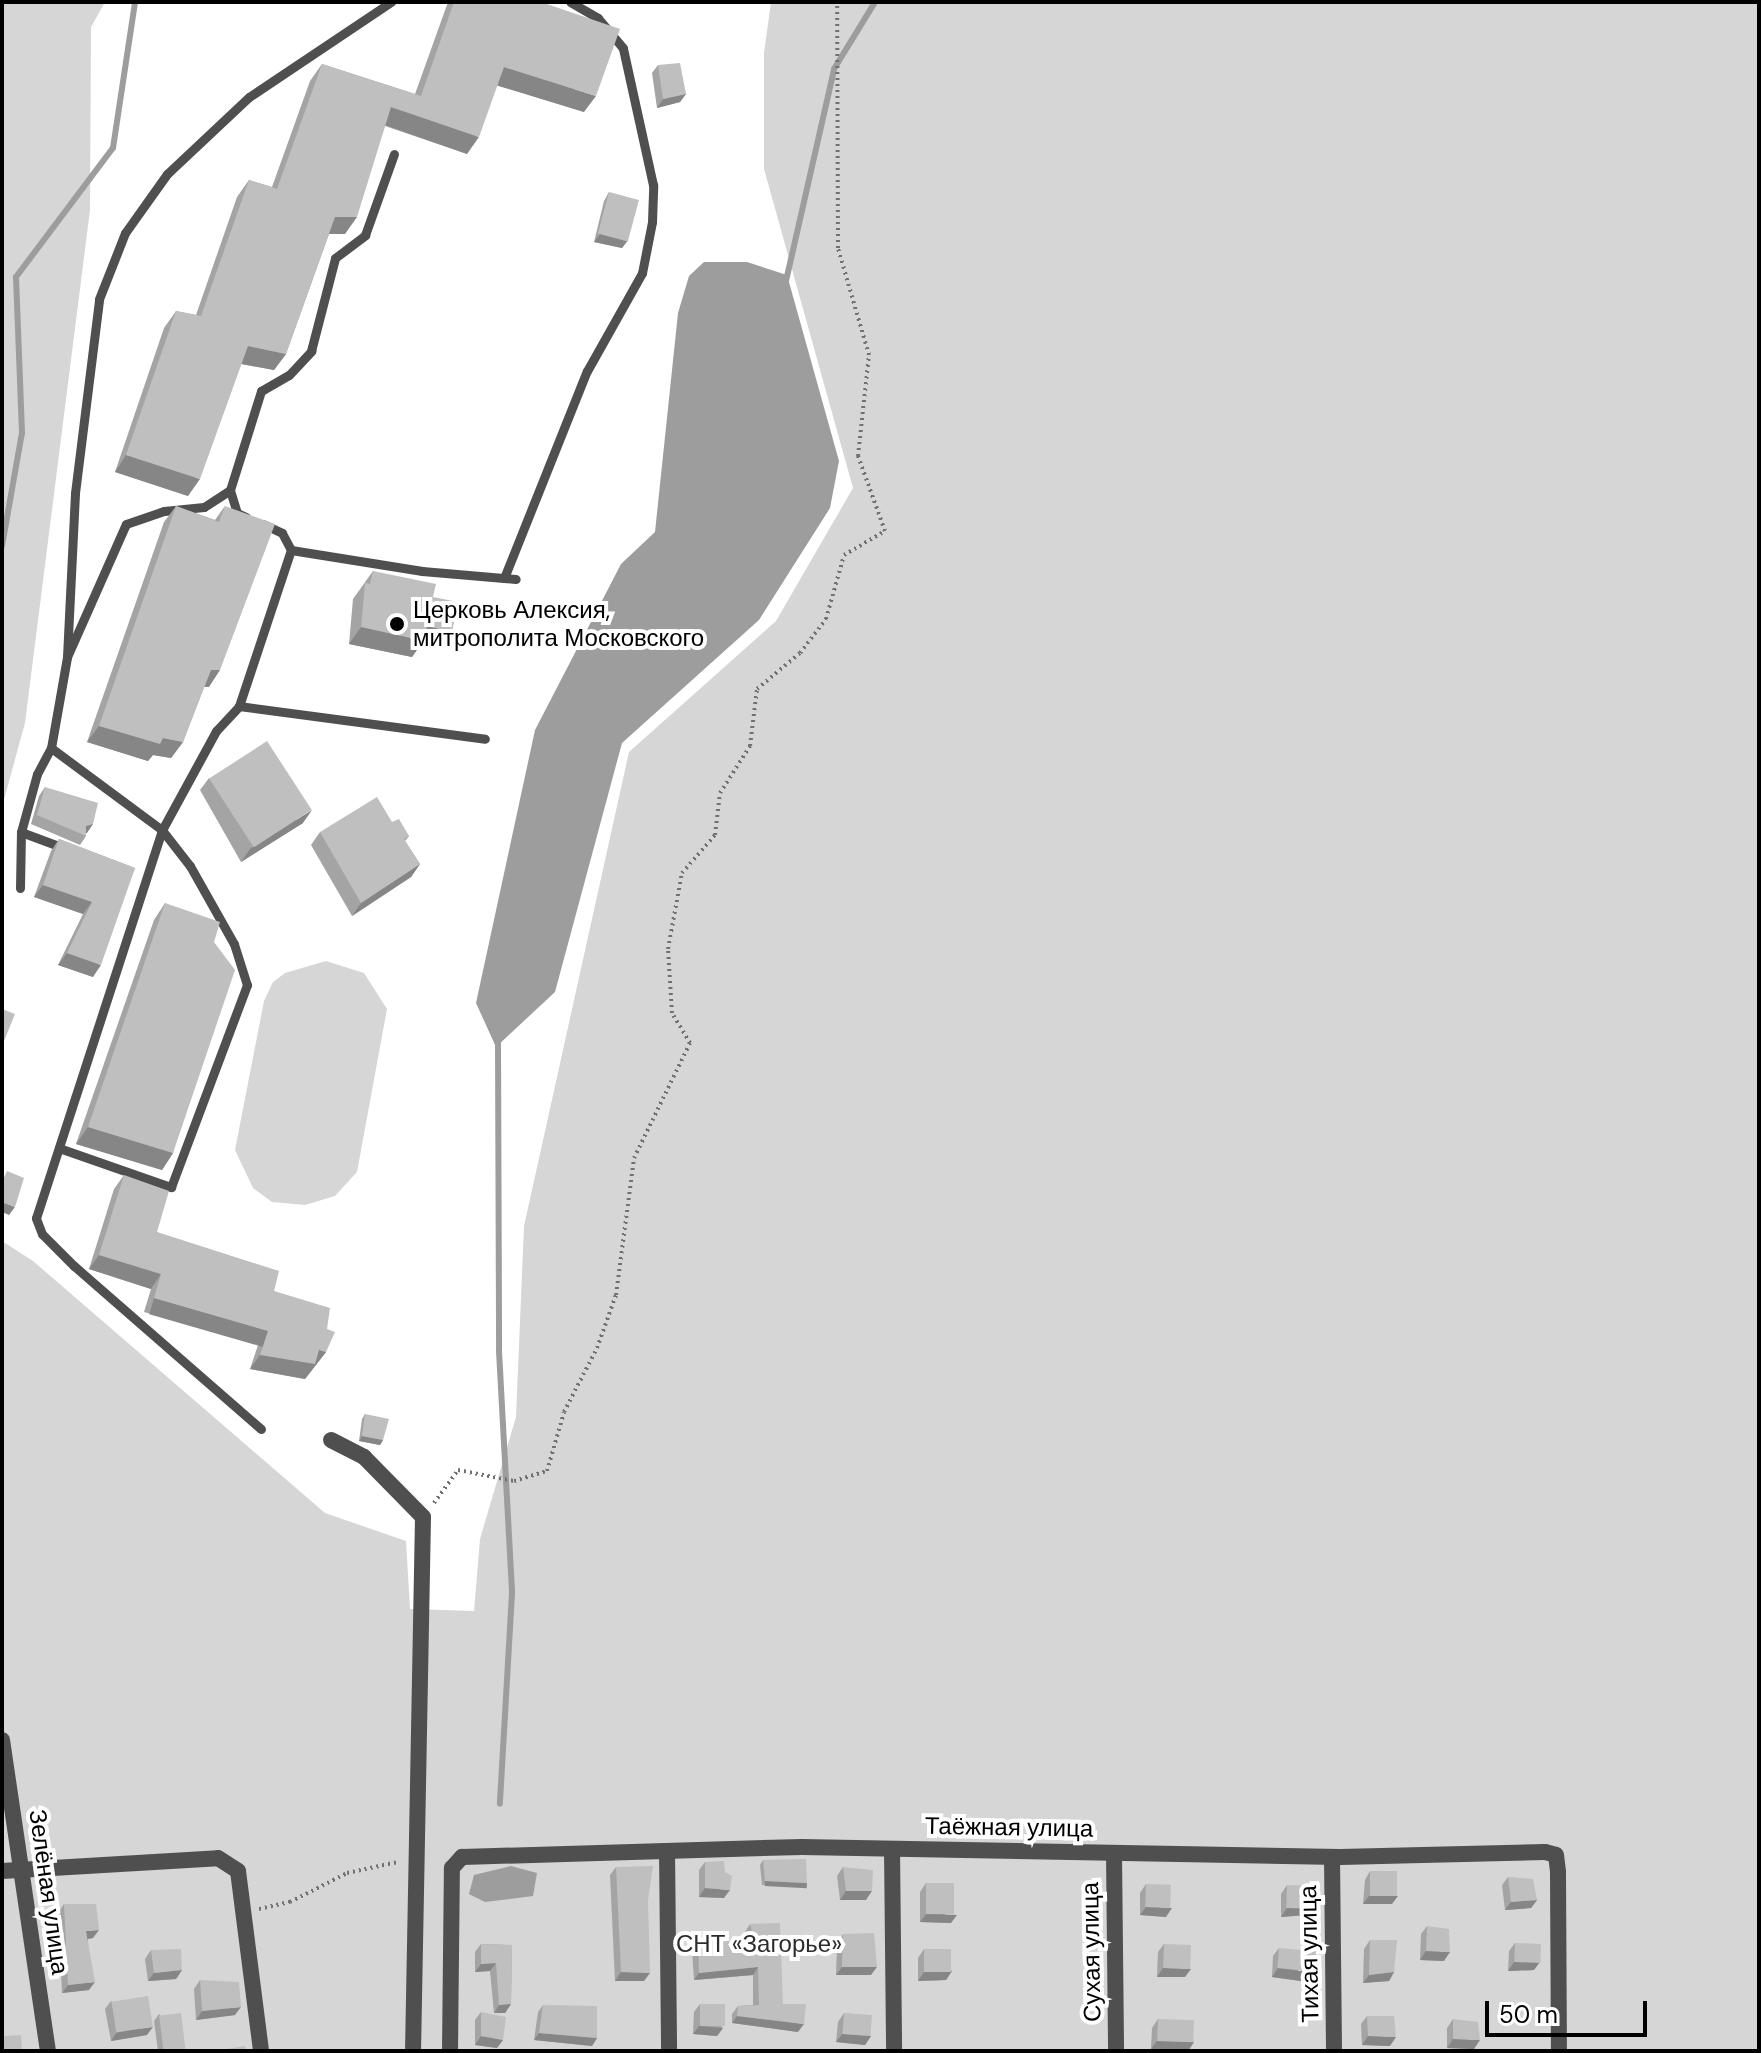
<!DOCTYPE html>
<meta charset="utf-8">
<style>
body{margin:0}
#map{position:relative;width:1761px;height:2053px;overflow:hidden;background:#fff;font-family:"DM Sans",sans-serif}
div>[style]{position:absolute}
.green>*{inset:0;background:#d6d6d6}
.water>*{inset:0;background:#9d9d9d}
.stream>*{height:6px;margin:-3px;padding:0 3px;transform-origin:3px;border-radius:3px;background:#9d9d9d}
.path>*{height:4px;margin-top:-2px;transform-origin:0;background:repeating-linear-gradient(90deg,#717171 0 2px,transparent 0 6px)}
.service>*{height:9px;margin:-4.5px;padding:0 4.5px;transform-origin:4.5px;border-radius:4.5px;background:#4f4f4f}
.minor>*{height:16px;margin:-8px;padding:0 8px;transform-origin:8px;border-radius:8px;background:#4f4f4f}
.wall>*{inset:0;background:#a4a4a4}
.shaded-wall>*{inset:0;background:#868686;transform-origin:0 0}
.building>*{inset:0;background:#bfbfbf;transform-origin:0 0}
.dots>*{width:22px;height:22px;translate:-50% -50%;box-sizing:border-box;border:4px solid #fff;border-radius:50%}
span{translate:-50% -50%;white-space:nowrap;text-align:center;line-height:1.15;-webkit-text-stroke:8px #fff;paint-order:stroke}
.poi-label{font-size:24px;color:#000}
.left{translate:0 -50%;text-align:left}
.street-label{font-size:24px;color:#000}
.park-label{font-size:24px;color:#2d2d2d}
.frame{position:absolute;inset:0;border:4px solid #000;pointer-events:none}
.scale{position:absolute;left:1485px;top:2001px;width:162px;height:36px;box-sizing:border-box;border:4px solid #000;border-top:0;padding-left:10px;font-size:24px;line-height:28px;white-space:nowrap;color:#000;-webkit-text-stroke:6px #fff;paint-order:stroke}
</style>
<div id="map">
<div class="green">
<div style="clip-path:polygon(2px 2px,105px 2px,91px 27px,90px 210px,25px 723px,2px 807px)"></div>
<div style="clip-path:polygon(771px 2px,1759px 2px,1759px 2051px,2px 2051px,2px 1241px,33px 1261px,325px 1513px,406px 1541px,410px 1609px,474px 1611px,480px 1539px,516px 1417px,524px 1226px,629px 752px,776px 621px,853px 488px,764px 169px,764px 53px)"></div>
<div style="clip-path:polygon(326px 961px,364px 973px,387px 1009px,357px 1172px,335px 1196px,305px 1205px,272px 1202px,253px 1188px,235px 1150px,264px 1001px,273px 982px,285px 973px)"></div>
</div>
<div class="water">
<div style="clip-path:polygon(704px 262px,747px 262px,787px 275px,839px 461px,830px 508px,759px 620px,622px 743px,555px 992px,496px 1047px,476px 1003px,535px 730px,621px 564px,655px 532px,678px 313px,689px 276px)"></div>
<div style="clip-path:polygon(511px 1866px,537px 1873px,533px 1896px,485px 1902px,469px 1894px,474px 1875px)"></div>
</div>
<div class="stream">
<div style="left:786px;top:281px;width:217px;rotate:-77.2deg"></div>
<div style="left:834px;top:69px;width:79px;rotate:-58.5deg"></div>
<div style="left:2px;top:546px;width:115px;rotate:-80deg"></div>
<div style="left:22px;top:433px;width:156px;rotate:-92.2deg"></div>
<div style="left:16px;top:277px;width:161px;rotate:-53.1deg"></div>
<div style="left:113px;top:148px;width:148px;rotate:-81.4deg"></div>
<div style="left:498px;top:1040px;width:311px;rotate:89.8deg"></div>
<div style="left:499px;top:1351px;width:242px;rotate:86.9deg"></div>
<div style="left:512px;top:1593px;width:211px;rotate:93.3deg"></div>
</div>
<div class="path">
<div style="left:434px;top:1503px;width:41px;rotate:-54deg"></div>
<div style="left:458px;top:1470px;width:57px;rotate:11.1deg"></div>
<div style="left:514px;top:1481px;width:34px;rotate:-17deg"></div>
<div style="left:547px;top:1471px;width:61px;rotate:-73.9deg"></div>
<div style="left:564px;top:1412px;width:72px;rotate:-62.7deg"></div>
<div style="left:597px;top:1348px;width:56px;rotate:-70.3deg"></div>
<div style="left:616px;top:1295px;width:138px;rotate:-82.5deg"></div>
<div style="left:634px;top:1158px;width:128px;rotate:-64deg"></div>
<div style="left:690px;top:1043px;width:35px;rotate:-121deg"></div>
<div style="left:672px;top:1013px;width:64px;rotate:-93.6deg"></div>
<div style="left:668px;top:949px;width:77px;rotate:-79.6deg"></div>
<div style="left:682px;top:873px;width:50px;rotate:-49deg"></div>
<div style="left:715px;top:835px;width:42px;rotate:-83.2deg"></div>
<div style="left:720px;top:793px;width:56px;rotate:-57.4deg"></div>
<div style="left:750px;top:746px;width:57px;rotate:-83deg"></div>
<div style="left:757px;top:689px;width:56px;rotate:-39.9deg"></div>
<div style="left:800px;top:653px;width:43px;rotate:-52.6deg"></div>
<div style="left:826px;top:619px;width:66px;rotate:-74.3deg"></div>
<div style="left:844px;top:555px;width:48px;rotate:-30.3deg"></div>
<div style="left:885px;top:531px;width:80px;rotate:-109.8deg"></div>
<div style="left:858px;top:456px;width:102px;rotate:-83.8deg"></div>
<div style="left:869px;top:355px;width:111px;rotate:-106.2deg"></div>
<div style="left:838px;top:248px;width:246px;rotate:-90.2deg"></div>
<div style="left:259px;top:1909px;width:32px;rotate:-13deg"></div>
<div style="left:290px;top:1902px;width:64px;rotate:-27deg"></div>
<div style="left:347px;top:1873px;width:52px;rotate:-12.2deg"></div>
</div>
<div class="service">
<div style="left:246px;top:517px;width:10px;rotate:-156deg"></div>
<div style="left:237px;top:513px;width:24px;rotate:-107deg"></div>
<div style="left:230px;top:490px;width:104px;rotate:-72.6deg"></div>
<div style="left:261px;top:391px;width:32px;rotate:-30deg"></div>
<div style="left:289px;top:375px;width:33px;rotate:-47deg"></div>
<div style="left:311px;top:351px;width:96px;rotate:-75.5deg"></div>
<div style="left:335px;top:258px;width:38px;rotate:-37deg"></div>
<div style="left:365px;top:235px;width:86px;rotate:-70.3deg"></div>
<div style="left:263px;top:524px;width:21px;rotate:25deg"></div>
<div style="left:282px;top:533px;width:19px;rotate:62deg"></div>
<div style="left:504px;top:578px;width:223px;rotate:-68.2deg"></div>
<div style="left:587px;top:371px;width:112px;rotate:-60.7deg"></div>
<div style="left:642px;top:273px;width:52px;rotate:-78.9deg"></div>
<div style="left:652px;top:222px;width:37px;rotate:-88deg"></div>
<div style="left:653px;top:185px;width:140px;rotate:-102.4deg"></div>
<div style="left:623px;top:48px;width:39px;rotate:-130deg"></div>
<div style="left:598px;top:18px;width:32px;rotate:-150deg"></div>
<div style="left:67px;top:657px;width:145px;rotate:-66.1deg"></div>
<div style="left:126px;top:524px;width:40px;rotate:-18.9deg"></div>
<div style="left:164px;top:511px;width:40px;rotate:-5.7deg"></div>
<div style="left:204px;top:507px;width:31px;rotate:-33deg"></div>
<div style="left:239px;top:706px;width:164px;rotate:-71.6deg"></div>
<div style="left:291px;top:550px;width:133px;rotate:9.1deg"></div>
<div style="left:422px;top:571px;width:94px;rotate:4.9deg"></div>
<div style="left:21px;top:832px;width:46px;rotate:20.4deg"></div>
<div style="left:20px;top:888px;width:56px;rotate:-89deg"></div>
<div style="left:21px;top:832px;width:60px;rotate:-74.6deg"></div>
<div style="left:37px;top:774px;width:30px;rotate:-62deg"></div>
<div style="left:59px;top:1148px;width:119px;rotate:19.2deg"></div>
<div style="left:171px;top:1187px;width:216px;rotate:-69.4deg"></div>
<div style="left:247px;top:985px;width:43px;rotate:-107.6deg"></div>
<div style="left:234px;top:944px;width:90px;rotate:-119.4deg"></div>
<div style="left:190px;top:866px;width:46px;rotate:-127.9deg"></div>
<div style="left:162px;top:830px;width:138px;rotate:-143.5deg"></div>
<div style="left:51px;top:748px;width:92px;rotate:-80deg"></div>
<div style="left:67px;top:657px;width:164px;rotate:-87.2deg"></div>
<div style="left:75px;top:493px;width:195px;rotate:-82.9deg"></div>
<div style="left:99px;top:299px;width:71px;rotate:-68.5deg"></div>
<div style="left:125px;top:233px;width:72px;rotate:-54.6deg"></div>
<div style="left:167px;top:174px;width:112px;rotate:-43.2deg"></div>
<div style="left:249px;top:97px;width:171px;rotate:-33.8deg"></div>
<div style="left:261px;top:1429px;width:248px;rotate:-138.9deg"></div>
<div style="left:74px;top:1266px;width:45px;rotate:-135deg"></div>
<div style="left:42px;top:1234px;width:17px;rotate:-111deg"></div>
<div style="left:36px;top:1218px;width:408px;rotate:-72deg"></div>
<div style="left:162px;top:830px;width:113px;rotate:-61.4deg"></div>
<div style="left:216px;top:731px;width:34px;rotate:-47deg"></div>
<div style="left:239px;top:706px;width:248px;rotate:7.6deg"></div>
</div>
<div class="minor">
<div style="left:331px;top:1440px;width:37px;rotate:27deg"></div>
<div style="left:364px;top:1457px;width:84px;rotate:45.5deg"></div>
<div style="left:423px;top:1517px;width:534px;rotate:91.07deg"></div>
<div style="left:2px;top:1740px;width:314px;rotate:81.6deg"></div>
<div style="left:892px;top:1849px;width:202px;rotate:89.4deg"></div>
<div style="left:667px;top:1851px;width:200px;rotate:89.4deg"></div>
<div style="left:1114px;top:1853px;width:198px;rotate:89.4deg"></div>
<div style="left:1332px;top:1857px;width:194px;rotate:89.4deg"></div>
<div style="left:2px;top:1871px;width:216px;rotate:-3.4deg"></div>
<div style="left:218px;top:1858px;width:24px;rotate:33deg"></div>
<div style="left:238px;top:1871px;width:181px;rotate:82.7deg"></div>
<div style="left:450px;top:2051px;width:183px;rotate:-89.4deg"></div>
<div style="left:452px;top:1868px;width:15px;rotate:-48deg"></div>
<div style="left:462px;top:1857px;width:340px;rotate:-1.7deg"></div>
<div style="left:802px;top:1847px;width:538px;rotate:1.06deg"></div>
<div style="left:1340px;top:1857px;width:205px;rotate:-1.4deg"></div>
<div style="left:1545px;top:1852px;width:11px;rotate:15deg"></div>
<div style="left:1556px;top:1855px;width:17px;rotate:83deg"></div>
<div style="left:1558px;top:1872px;width:179px;rotate:89.7deg"></div>
</div>
<div class="wall">
<div style="clip-path:polygon(448px 2px,541px 2px,584px 112px,497px 85px,467px 154px,385px 126px,345px 234px,329px 234px,286px 354px,274px 370px,241px 364px,188px 496px,115px 472px,164px 328px,176px 311px,196px 315px,237px 197px,249px 180px,272px 187px,310px 81px,322px 64px,415px 94px)"></div>
<div style="clip-path:polygon(658px 65px,686px 94px,680px 102px,657px 108px,652px 73px)"></div>
<div style="clip-path:polygon(609px 192px,628px 240px,622px 248px,594px 242px,604px 201px)"></div>
<div style="clip-path:polygon(176px 506px,215px 520px,225px 506px,209px 687px,204px 687px,183px 742px,171px 758px,153px 755px,148px 761px,87px 742px,164px 522px)"></div>
<div style="clip-path:polygon(373px 571px,433px 597px,452px 632px,440px 648px,421px 644px,412px 657px,349px 644px,353px 599px)"></div>
<div style="clip-path:polygon(209px 778px,303px 823px,241px 862px,200px 790px)"></div>
<div style="clip-path:polygon(45px 787px,93px 824px,86px 833px,86px 836px,80px 845px,31px 824px,39px 796px)"></div>
<div style="clip-path:polygon(392px 822px,409px 836px,405px 841px,420px 864px,411px 877px,352px 916px,311px 845px,320px 832px)"></div>
<div style="clip-path:polygon(59px 839px,135px 868px,93px 977px,58px 965px,83px 914px,34px 897px,51px 851px)"></div>
<div style="clip-path:polygon(165px 903px,214px 942px,173px 1153px,162px 1170px,76px 1144px,154px 920px)"></div>
<div style="clip-path:polygon(124px 1175px,157px 1232px,274px 1291px,327px 1329px,326px 1352px,305px 1379px,250px 1369px,258px 1345px,144px 1312px,151px 1289px,89px 1269px,114px 1189px)"></div>
<div style="clip-path:polygon(365px 1414px,383px 1440px,380px 1445px,359px 1441px,362px 1419px)"></div>
<div style="clip-path:polygon(763px 1860px,807px 1883px,804px 1887px,762px 1885px,760px 1865px)"></div>
<div style="clip-path:polygon(705px 1862px,724px 1898px,699px 1897px,699px 1870px)"></div>
<div style="clip-path:polygon(616px 1867px,648px 1900px,644px 1981px,615px 1981px,610px 1875px)"></div>
<div style="clip-path:polygon(843px 1867px,866px 1900px,840px 1900px,837px 1876px)"></div>
<div style="clip-path:polygon(1370px 1871px,1392px 1904px,1363px 1904px,1365px 1880px)"></div>
<div style="clip-path:polygon(1508px 1877px,1537px 1900px,1531px 1908px,1505px 1910px,1502px 1885px)"></div>
<div style="clip-path:polygon(926px 1883px,951px 1923px,920px 1922px,920px 1892px)"></div>
<div style="clip-path:polygon(1146px 1884px,1166px 1917px,1140px 1915px,1140px 1893px)"></div>
<div style="clip-path:polygon(1287px 1885px,1306px 1915px,1281px 1917px,1281px 1894px)"></div>
<div style="clip-path:polygon(64px 1904px,93px 1938px,88px 1939px,89px 1990px,62px 1993px,58px 1913px)"></div>
<div style="clip-path:polygon(750px 1924px,783px 2004px,798px 2032px,732px 2023px,732px 2014px,738px 2006px,753px 2005px,753px 1975px,694px 1980px,692px 1951px,698px 1943px,747px 1941px,745px 1932px)"></div>
<div style="clip-path:polygon(1427px 1926px,1444px 1961px,1420px 1960px,1421px 1934px)"></div>
<div style="clip-path:polygon(843px 1934px,871px 1975px,836px 1975px,837px 1943px)"></div>
<div style="clip-path:polygon(1370px 1940px,1394px 1972px,1389px 1981px,1363px 1983px,1364px 1949px)"></div>
<div style="clip-path:polygon(1515px 1943px,1534px 1970px,1508px 1971px,1509px 1951px)"></div>
<div style="clip-path:polygon(481px 1944px,512px 1945px,511px 2004px,505px 2013px,494px 2013px,490px 1971px,475px 1972px,475px 1952px)"></div>
<div style="clip-path:polygon(1164px 1944px,1185px 1977px,1157px 1977px,1158px 1952px)"></div>
<div style="clip-path:polygon(1279px 1948px,1308px 1982px,1272px 1977px,1273px 1956px)"></div>
<div style="clip-path:polygon(924px 1949px,952px 1971px,946px 1980px,918px 1981px,918px 1958px)"></div>
<div style="clip-path:polygon(151px 1950px,182px 1970px,176px 1979px,148px 1981px,145px 1959px)"></div>
<div style="clip-path:polygon(200px 1980px,235px 2015px,196px 2020px,194px 1989px)"></div>
<div style="clip-path:polygon(111px 2001px,147px 2035px,111px 2041px,105px 2009px)"></div>
<div style="clip-path:polygon(700px 2004px,723px 2028px,717px 2036px,693px 2034px,694px 2012px)"></div>
<div style="clip-path:polygon(543px 2005px,597px 2038px,592px 2046px,534px 2040px,538px 2012px)"></div>
<div style="clip-path:polygon(481px 2012px,503px 2040px,497px 2048px,475px 2045px,475px 2020px)"></div>
<div style="clip-path:polygon(844px 2013px,871px 2036px,865px 2045px,836px 2042px,838px 2022px)"></div>
<div style="clip-path:polygon(159px 2014px,186px 2051px,158px 2051px,154px 2021px)"></div>
<div style="clip-path:polygon(1367px 2016px,1390px 2046px,1362px 2045px,1361px 2024px)"></div>
<div style="clip-path:polygon(1158px 2019px,1194px 2042px,1188px 2051px,1151px 2049px,1152px 2028px)"></div>
<div style="clip-path:polygon(1453px 2019px,1474px 2049px,1447px 2048px,1447px 2028px)"></div>
</div>
<div class="shaded-wall">
<div style="clip-path:polygon(504px 67px,596px 96px,584px 112px,492px 84px)"></div>
<div style="clip-path:polygon(686px 94px,680px 102px,657px 108px,663px 99px)"></div>
<div style="clip-path:polygon(391px 107px,479px 137px,467px 154px,379px 123px)"></div>
<div style="clip-path:polygon(335px 217px,357px 217px,345px 234px,323px 234px)"></div>
<div style="clip-path:polygon(600px 234px,628px 240px,622px 248px,594px 242px)"></div>
<div style="clip-path:polygon(248px 346px,286px 354px,274px 370px,236px 363px)"></div>
<div style="clip-path:polygon(126px 455px,200px 479px,188px 496px,115px 472px)"></div>
<div style="clip-path:polygon(427px 626px,452px 632px,440px 648px,421px 644px,412px 657px,349px 644px,361px 627px)"></div>
<div style="clip-path:polygon(211px 670px,220px 670px,209px 687px,199px 686px)"></div>
<div style="clip-path:polygon(99px 726px,183px 742px,171px 758px,153px 755px,148px 761px,87px 742px)"></div>
<div style="clip-path:polygon(312px 810px,303px 823px,241px 862px,250px 849px)"></div>
<div style="clip-path:polygon(93px 824px,87px 833px,80px 834px,86px 826px)"></div>
<div style="clip-path:polygon(420px 864px,411px 877px,352px 916px,361px 903px)"></div>
<div style="clip-path:polygon(43px 885px,92px 902px,83px 914px,34px 897px)"></div>
<div style="clip-path:polygon(67px 953px,101px 965px,93px 977px,58px 965px)"></div>
<div style="clip-path:polygon(88px 1127px,173px 1153px,162px 1170px,76px 1144px)"></div>
<div style="clip-path:polygon(2px 1202px,15px 1207px,9px 1215px,2px 1212px)"></div>
<div style="clip-path:polygon(99px 1255px,161px 1274px,151px 1289px,89px 1269px)"></div>
<div style="left:154px;top:1298px;width:119px;height:17px;rotate:16deg"></div>
<div style="clip-path:polygon(319px 1350px,326px 1352px,305px 1379px,250px 1369px,260px 1355px)"></div>
<div style="clip-path:polygon(362px 1436px,383px 1440px,380px 1445px,359px 1441px)"></div>
<div style="left:765px;top:1881px;width:42px;height:5px;rotate:3deg"></div>
<div style="clip-path:polygon(705px 1888px,730px 1890px,724px 1898px,699px 1897px)"></div>
<div style="clip-path:polygon(846px 1891px,872px 1891px,866px 1900px,840px 1900px)"></div>
<div style="clip-path:polygon(1369px 1896px,1398px 1896px,1392px 1904px,1363px 1904px)"></div>
<div style="clip-path:polygon(1537px 1900px,1531px 1908px,1505px 1910px,1511px 1902px)"></div>
<div style="clip-path:polygon(1146px 1907px,1172px 1908px,1166px 1917px,1140px 1915px)"></div>
<div style="clip-path:polygon(1312px 1907px,1306px 1915px,1281px 1917px,1287px 1908px)"></div>
<div style="clip-path:polygon(926px 1914px,957px 1915px,951px 1923px,920px 1922px)"></div>
<div style="clip-path:polygon(99px 1930px,93px 1938px,80px 1940px,86px 1931px)"></div>
<div style="clip-path:polygon(1426px 1951px,1450px 1952px,1444px 1961px,1420px 1960px)"></div>
<div style="clip-path:polygon(1514px 1962px,1540px 1962px,1534px 1970px,1508px 1971px)"></div>
<div style="clip-path:polygon(496px 1963px,490px 1971px,475px 1972px,481px 1964px)"></div>
<div style="clip-path:polygon(758px 1967px,753px 1975px,694px 1980px,699px 1973px)"></div>
<div style="clip-path:polygon(842px 1967px,877px 1967px,871px 1975px,836px 1975px)"></div>
<div style="clip-path:polygon(1163px 1968px,1191px 1969px,1185px 1977px,1157px 1977px)"></div>
<div style="clip-path:polygon(1278px 1968px,1314px 1973px,1308px 1982px,1272px 1977px)"></div>
<div style="clip-path:polygon(182px 1970px,176px 1979px,148px 1981px,154px 1973px)"></div>
<div style="clip-path:polygon(952px 1971px,946px 1980px,918px 1981px,924px 1972px)"></div>
<div style="clip-path:polygon(621px 1972px,650px 1973px,644px 1981px,615px 1981px)"></div>
<div style="clip-path:polygon(1394px 1972px,1389px 1981px,1363px 1983px,1369px 1975px)"></div>
<div style="clip-path:polygon(95px 1982px,89px 1990px,62px 1993px,68px 1985px)"></div>
<div style="clip-path:polygon(511px 2004px,505px 2013px,494px 2013px,499px 2005px)"></div>
<div style="clip-path:polygon(241px 2007px,235px 2015px,196px 2020px,202px 2011px)"></div>
<div style="clip-path:polygon(737px 2016px,804px 2024px,798px 2032px,732px 2023px)"></div>
<div style="clip-path:polygon(699px 2026px,723px 2028px,717px 2036px,693px 2034px)"></div>
<div style="clip-path:polygon(153px 2027px,147px 2035px,111px 2041px,117px 2032px)"></div>
<div style="clip-path:polygon(539px 2033px,597px 2038px,592px 2046px,534px 2040px)"></div>
<div style="clip-path:polygon(842px 2034px,871px 2036px,865px 2045px,836px 2042px)"></div>
<div style="clip-path:polygon(481px 2036px,503px 2040px,497px 2048px,475px 2045px)"></div>
<div style="clip-path:polygon(1368px 2036px,1396px 2037px,1390px 2046px,1362px 2045px)"></div>
<div style="clip-path:polygon(1453px 2039px,1480px 2040px,1474px 2049px,1447px 2048px)"></div>
<div style="clip-path:polygon(1157px 2041px,1194px 2042px,1188px 2051px,1151px 2049px)"></div>
</div>
<div class="building">
<div style="clip-path:polygon(454px 2px,541px 2px,620px 29px,596px 96px,504px 67px,479px 137px,391px 107px,357px 217px,335px 217px,286px 354px,248px 346px,200px 479px,126px 455px,176px 311px,201px 316px,249px 180px,277px 189px,322px 64px,421px 96px)"></div>
<div style="clip-path:polygon(680px 63px,686px 94px,663px 99px,658px 65px)"></div>
<div style="left:609px;top:192px;width:31px;height:43px;rotate:15deg"></div>
<div style="clip-path:polygon(176px 506px,219px 522px,225px 506px,275px 524px,220px 670px,211px 670px,183px 742px,163px 738px,160px 744px,99px 726px)"></div>
<div style="clip-path:polygon(373px 571px,436px 584px,433px 597px,458px 602px,452px 632px,427px 626px,424px 641px,361px 627px,365px 583px,370px 584px)"></div>
<div style="left:267px;top:741px;width:82px;height:69px;rotate:57deg"></div>
<div style="clip-path:polygon(45px 787px,98px 803px,93px 824px,86px 826px,86px 836px,37px 815px)"></div>
<div style="clip-path:polygon(377px 797px,392px 822px,399px 819px,409px 836px,404px 839px,420px 864px,361px 903px,320px 832px)"></div>
<div style="clip-path:polygon(59px 839px,135px 868px,101px 965px,67px 953px,92px 902px,43px 885px)"></div>
<div style="clip-path:polygon(165px 903px,220px 922px,214px 942px,235px 970px,173px 1153px,88px 1127px)"></div>
<div style="clip-path:polygon(2px 1009px,15px 1014px,4px 1041px,2px 1040px)"></div>
<div style="clip-path:polygon(7px 1171px,24px 1178px,15px 1207px,2px 1202px,2px 1182px)"></div>
<div style="clip-path:polygon(124px 1175px,169px 1191px,157px 1232px,279px 1271px,274px 1291px,330px 1308px,327px 1329px,335px 1332px,326px 1352px,319px 1350px,315px 1364px,260px 1355px,268px 1331px,154px 1298px,161px 1274px,99px 1255px)"></div>
<div style="clip-path:polygon(365px 1414px,389px 1419px,383px 1440px,362px 1436px)"></div>
<div style="clip-path:polygon(806px 1859px,807px 1883px,765px 1881px,763px 1860px)"></div>
<div style="clip-path:polygon(724px 1861px,725px 1872px,732px 1876px,730px 1890px,705px 1888px,705px 1862px)"></div>
<div style="clip-path:polygon(653px 1866px,648px 1900px,650px 1973px,621px 1972px,616px 1867px)"></div>
<div style="clip-path:polygon(843px 1867px,873px 1870px,872px 1891px,846px 1891px)"></div>
<div style="left:1370px;top:1871px;width:27px;height:25px"></div>
<div style="clip-path:polygon(1508px 1877px,1533px 1879px,1537px 1900px,1511px 1902px)"></div>
<div style="left:926px;top:1883px;width:28px;height:31px"></div>
<div style="left:1146px;top:1884px;width:25px;height:23px;rotate:2deg"></div>
<div style="left:1287px;top:1885px;width:25px;height:23px;rotate:2deg"></div>
<div style="clip-path:polygon(64px 1904px,96px 1904px,99px 1930px,86px 1931px,95px 1982px,68px 1985px)"></div>
<div style="clip-path:polygon(780px 1923px,783px 2004px,806px 2004px,804px 2024px,737px 2016px,738px 2006px,759px 2005px,758px 1967px,699px 1973px,698px 1943px,754px 1940px,750px 1924px)"></div>
<div style="clip-path:polygon(1427px 1926px,1449px 1929px,1450px 1952px,1426px 1951px)"></div>
<div style="clip-path:polygon(874px 1933px,877px 1967px,842px 1967px,843px 1934px)"></div>
<div style="clip-path:polygon(1370px 1940px,1397px 1940px,1394px 1972px,1369px 1975px)"></div>
<div style="left:1515px;top:1943px;width:26px;height:19px;rotate:2deg"></div>
<div style="clip-path:polygon(481px 1944px,512px 1945px,511px 2004px,499px 2005px,496px 1963px,481px 1964px)"></div>
<div style="left:1164px;top:1944px;width:27px;height:24px;rotate:2deg"></div>
<div style="left:1279px;top:1948px;width:37px;height:20px;rotate:5deg"></div>
<div style="clip-path:polygon(181px 1949px,182px 1970px,154px 1973px,151px 1950px)"></div>
<div style="left:924px;top:1949px;width:27px;height:23px"></div>
<div style="clip-path:polygon(200px 1980px,239px 1982px,241px 2007px,202px 2011px)"></div>
<div style="left:148px;top:1996px;width:31px;height:37px;rotate:81deg"></div>
<div style="left:700px;top:2004px;width:25px;height:22px"></div>
<div style="clip-path:polygon(543px 2005px,597px 2006px,597px 2038px,539px 2033px)"></div>
<div style="clip-path:polygon(481px 2012px,506px 2017px,503px 2040px,481px 2036px)"></div>
<div style="left:181px;top:2013px;width:38px;height:22px;rotate:83deg"></div>
<div style="left:844px;top:2013px;width:28px;height:21px;rotate:4deg"></div>
<div style="clip-path:polygon(1367px 2016px,1394px 2016px,1396px 2037px,1368px 2036px)"></div>
<div style="left:1158px;top:2019px;width:36px;height:22px;rotate:2deg"></div>
<div style="clip-path:polygon(1453px 2019px,1478px 2022px,1480px 2040px,1453px 2039px)"></div>
<div style="left:21px;top:2035px;width:16px;height:19px;rotate:86deg"></div>
<div style="clip-path:polygon(245px 2046px,246px 2051px,215px 2051px)"></div>
</div>
<div class="dots">
<div style="left:397px;top:624px;background:#000"></div>
</div>
<div class="poi-label">
<span class="left" style="left:413px;top:624px">Церковь Алексия,<br>митрополита Московского</span>
</div>
<div class="street-label">
<span style="left:1009px;top:1827px;rotate:1deg">Таёжная улица</span>
<span style="left:49px;top:1892px;rotate:82deg">Зелёная улица</span>
<span style="left:1091px;top:1952px;rotate:-91deg">Сухая улица</span>
<span style="left:1309px;top:1954px;rotate:-91deg">Тихая улица</span>
</div>
<div class="park-label">
<span style="left:759px;top:1944px">СНТ «Загорье»</span>
</div>
<div class="frame"></div>
<div class="scale">50 m</div>
</div>
